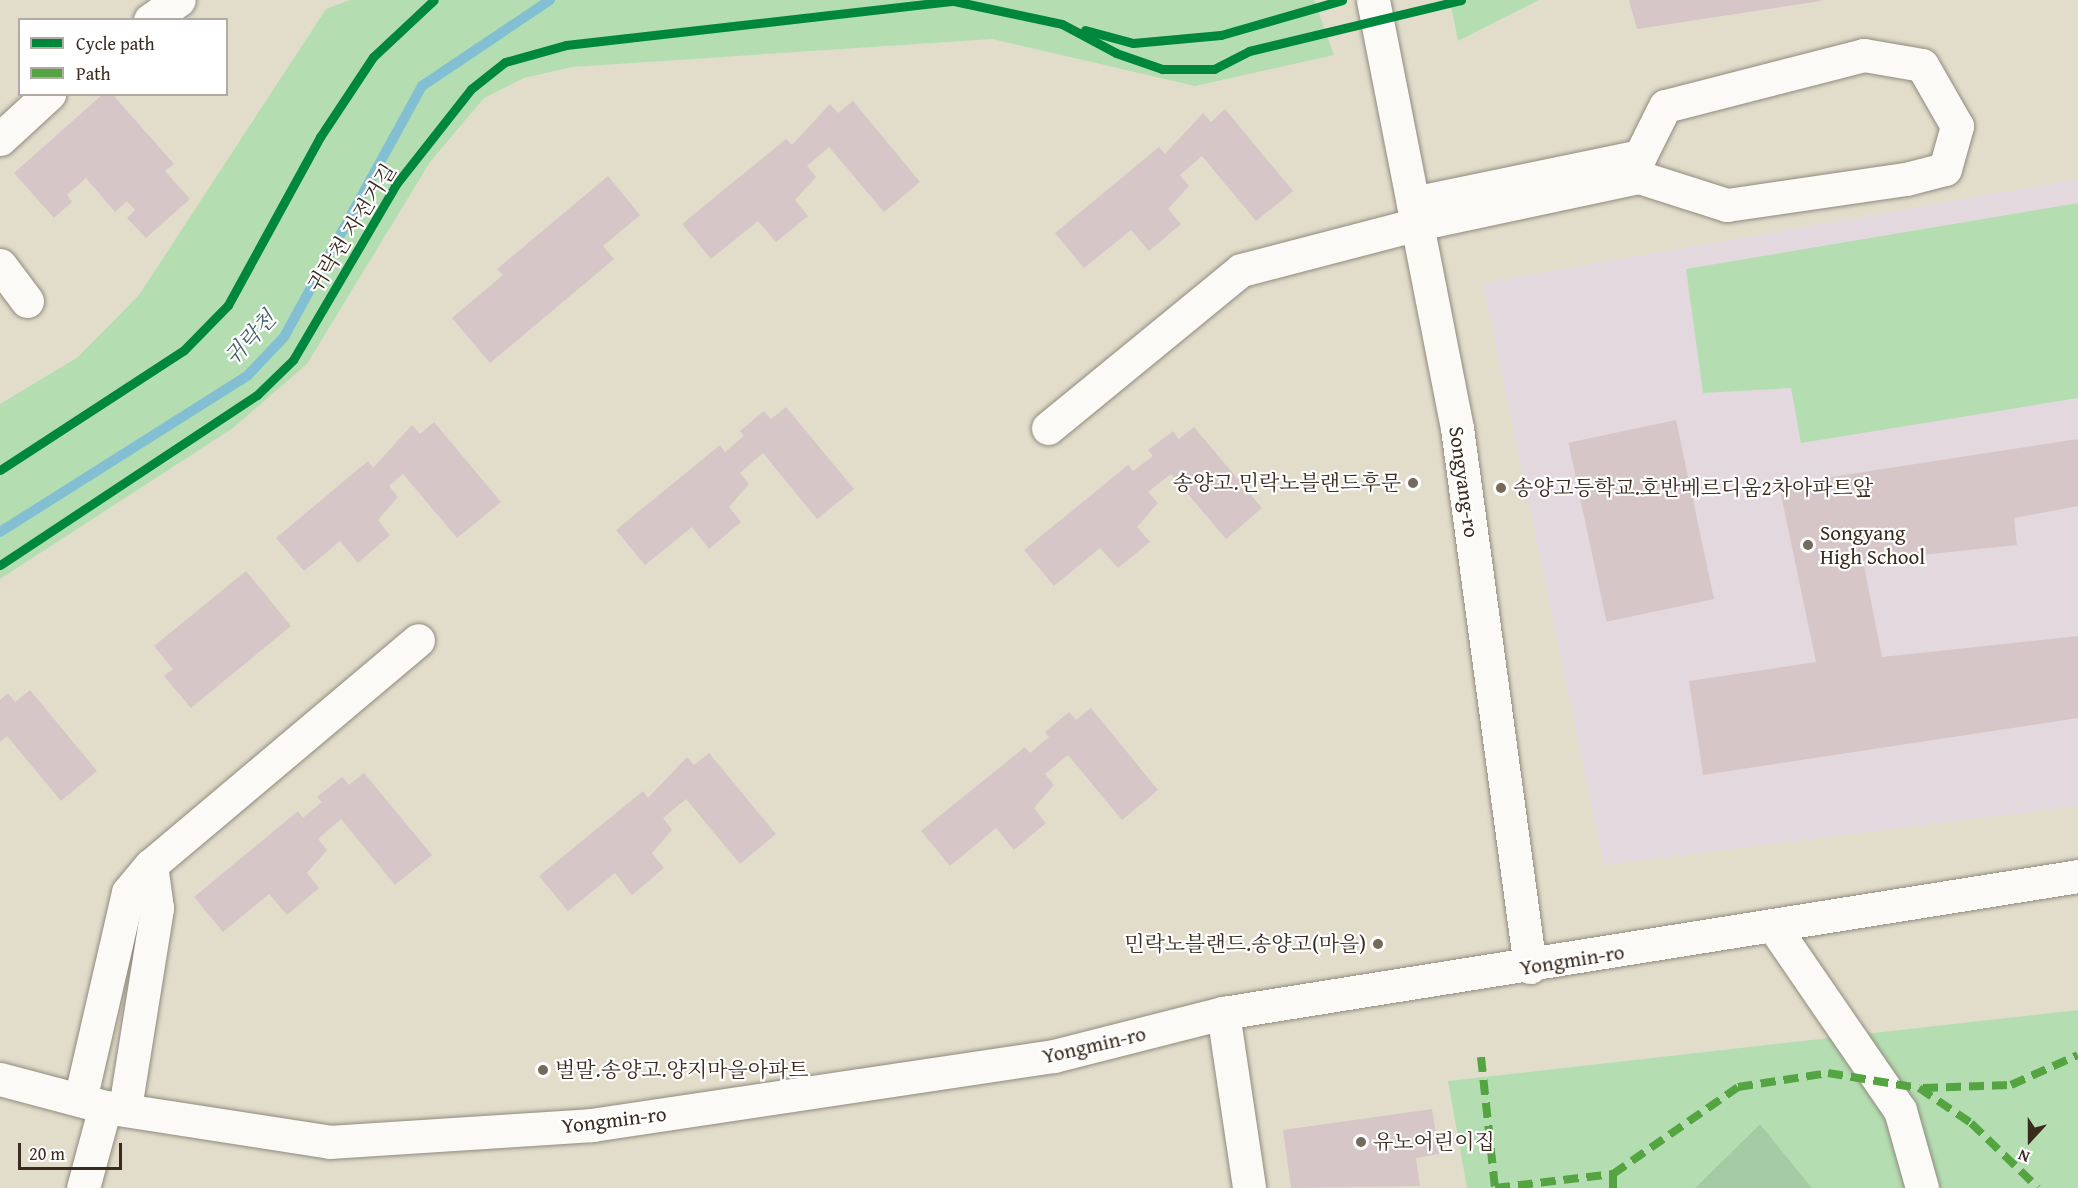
<!DOCTYPE html>
<meta charset="utf-8">
<style>
body{margin:0}
#map{position:relative;width:2078px;height:1188px;overflow:hidden;background:#e2ddcb;font-family:"Gentium Book Plus","Noto Serif KR",serif}
div>[style]{position:absolute}
.built>*{inset:0;background:#e4d8df}
.green>*{inset:0;background:#b4deb2}
.forest>*{inset:0;background:#a5cba4}
.stream>*{height:10px;margin:-5px;padding:0 5px;transform-origin:5px;border-radius:5px;background:#83bfd3}
.building>*{inset:0;background:#d6c6c7;transform-origin:0 0}
.roads{filter:drop-shadow(0 0 2px #908a7f) drop-shadow(0 0 2px #908a7f)}
.minor>*{height:33px;margin:-16.5px;padding:0 16.5px;transform-origin:16.5px;border-radius:16.5px;background:#fbfaf7}
.quiet>*{height:8px;margin-top:-4px;transform-origin:0;background:repeating-linear-gradient(90deg,#54a441 0 15px,transparent 0 23px)}
.cycleway>*{height:9px;margin:-4.5px;padding:0 4.5px;transform-origin:4.5px;border-radius:4.5px;background:#00873e}
.dots>*{width:16px;height:16px;translate:-50% -50%;box-sizing:border-box;border:3px solid #fff;border-radius:50%}
span{translate:-50% -50%;white-space:nowrap;text-align:center;line-height:1.15;-webkit-text-stroke:4.5px #fff;paint-order:stroke}
.street-label{font-size:21px;color:#3b2a1e}
.poi-label{font-size:21px;color:#3b2a1e}
.right{translate:-100% -50%;text-align:right}
.left{translate:0 -50%;text-align:left}
.water-label{font-size:22px;color:#476068;font-style:italic}
.legend{position:absolute;left:18px;top:18px;width:210px;height:78px;box-sizing:border-box;background:#fff;border:2px solid #b1aaa5;margin:0;padding:8px 10px;list-style:none;font-size:18px;color:#3b2a1e}
.legend li{display:flex;align-items:center;gap:12px;height:30px}
.legend b{width:30px;border:2px solid #b1aaa5}
.north{position:absolute;left:2000px;top:1110px;width:60px;height:60px;-webkit-text-stroke:4px #fff;paint-order:stroke;rotate:201deg;font-size:16px;font-weight:700;line-height:24px;text-align:center;color:#3b2a1e}
.north::after{content:'';display:block;margin:auto;width:21px;height:27px;background:#3b2a1e;clip-path:polygon(50% 0,100% 100%,50% 72%,0 100%)}
.scale{position:absolute;left:18px;top:1143px;width:104px;height:27px;box-sizing:border-box;border:3px solid #3b2a1e;border-top:0;padding-left:8px;font-size:18px;line-height:21px;white-space:nowrap;color:#3b2a1e;-webkit-text-stroke:4px #fff;paint-order:stroke}
</style>
<div id="map">
<div class="built">
<div style="clip-path:polygon(2078px 179px,2078px 806px,1604px 865px,1483px 283px)"></div>
</div>
<div class="green">
<div style="clip-path:polygon(350px 0,1314px 0,1334px 55px,1195px 86px,992px 39px,572px 67px,524px 78px,484px 98px,430px 162px,307px 364px,233px 428px,0 579px,0 404px,78px 357px,139px 295px,326px 9px)"></div>
<div style="clip-path:polygon(1450px 0,1539px 0,1458px 41px)"></div>
<div style="clip-path:polygon(2078px 203px,2078px 398px,1801px 443px,1791px 388px,1703px 393px,1686px 269px)"></div>
<div style="clip-path:polygon(2078px 1010px,2078px 1188px,1812px 1188px,1760px 1124px,1695px 1188px,1467px 1188px,1448px 1081px)"></div>
</div>
<div class="forest">
<div style="clip-path:polygon(1760px 1124px,1812px 1188px,1695px 1188px)"></div>
</div>
<div class="stream">
<div style="left:0;top:532px;width:294px;rotate:-32.3deg"></div>
<div style="left:248px;top:375px;width:52px;rotate:-46.5deg"></div>
<div style="left:284px;top:337px;width:286px;rotate:-61.2deg"></div>
<div style="left:422px;top:86px;width:154px;rotate:-33.9deg"></div>
</div>
<div class="building">
<div style="clip-path:polygon(1629px 0,1821px 0,1821px 1px,1637px 29px)"></div>
<div style="clip-path:polygon(103px 94px,112px 94px,174px 164px,165px 171px,190px 199px,146px 238px,127px 218px,135px 210px,127px 201px,115px 212px,86px 178px,67px 195px,72px 202px,54px 218px,14px 173px)"></div>
<div style="clip-path:polygon(853px 101px,920px 182px,884px 212px,829px 147px,807px 166px,816px 177px,795px 200px,808px 216px,776px 242px,758px 221px,711px 259px,682px 224px,786px 139px,792px 145px,830px 104px,838px 113px)"></div>
<div style="clip-path:polygon(1225px 109px,1293px 191px,1256px 221px,1202px 156px,1180px 175px,1189px 186px,1168px 209px,1181px 224px,1149px 251px,1131px 230px,1084px 268px,1055px 233px,1159px 147px,1165px 154px,1203px 113px,1211px 122px)"></div>
<div style="clip-path:polygon(608px 176px,640px 215px,603px 246px,614px 259px,490px 363px,452px 318px,503px 275px,497px 269px)"></div>
<div style="clip-path:polygon(786px 407px,854px 489px,817px 519px,763px 453px,740px 473px,749px 484px,729px 507px,741px 522px,709px 549px,692px 527px,645px 565px,616px 530px,720px 445px,725px 452px,744px 436px,740px 431px,764px 411px,771px 419px)"></div>
<div style="left:1676px;top:420px;width:183px;height:110px;rotate:78deg"></div>
<div style="clip-path:polygon(434px 422px,501px 502px,457px 538px,403px 474px,389px 486px,398px 497px,378px 520px,390px 535px,358px 563px,340px 541px,304px 571px,276px 538px,368px 461px,373px 468px,412px 425px,420px 434px)"></div>
<div style="clip-path:polygon(1194px 427px,1262px 508px,1226px 539px,1171px 474px,1148px 492px,1158px 503px,1137px 527px,1150px 542px,1118px 568px,1100px 548px,1054px 586px,1024px 550px,1128px 465px,1133px 471px,1153px 456px,1148px 450px,1173px 431px,1179px 439px)"></div>
<div style="clip-path:polygon(2078px 439px,2078px 506px,2014px 518px,2017px 545px,1863px 561px,1882px 657px,2078px 636px,2078px 718px,1703px 775px,1689px 681px,1816px 662px,1779px 485px)"></div>
<div style="clip-path:polygon(246px 571px,291px 626px,191px 708px,164px 676px,173px 669px,154px 646px)"></div>
<div style="clip-path:polygon(30px 690px,97px 771px,61px 801px,7px 736px,0 742px,0 700px,8px 693px,15px 702px)"></div>
<div style="clip-path:polygon(1091px 708px,1158px 790px,1122px 820px,1068px 755px,1045px 774px,1054px 785px,1034px 808px,1046px 823px,1014px 850px,996px 828px,950px 866px,921px 831px,1025px 747px,1030px 753px,1049px 737px,1045px 732px,1069px 712px,1076px 720px)"></div>
<div style="clip-path:polygon(709px 753px,776px 834px,740px 864px,686px 799px,663px 818px,672px 830px,652px 853px,664px 868px,632px 895px,615px 873px,568px 911px,539px 876px,643px 791px,648px 798px,687px 757px,694px 765px)"></div>
<div style="clip-path:polygon(364px 773px,432px 855px,395px 885px,341px 819px,318px 839px,327px 850px,307px 873px,319px 888px,287px 915px,269px 894px,223px 932px,194px 897px,298px 811px,303px 818px,322px 802px,317px 797px,342px 777px,349px 785px)"></div>
<div style="clip-path:polygon(1432px 1109px,1439px 1154px,1416px 1158px,1420px 1186px,1291px 1188px,1283px 1130px)"></div>
</div>
<div class="roads">
<div class="minor">
<div style="left:1373px;top:0;width:436px;rotate:78.9deg"></div>
<div style="left:1457px;top:428px;width:544px;rotate:82.29deg"></div>
<div style="left:150px;top:20px;width:35px;rotate:-35deg"></div>
<div style="left:0;top:139px;width:67px;rotate:-42.6deg"></div>
<div style="left:0;top:265px;width:45px;rotate:53.1deg"></div>
<div style="left:1048px;top:428px;width:249px;rotate:-39.3deg"></div>
<div style="left:1241px;top:270px;width:182px;rotate:-14.6deg"></div>
<div style="left:1417px;top:224px;width:227px;rotate:-12deg"></div>
<div style="left:1639px;top:177px;width:92px;rotate:17.7deg"></div>
<div style="left:1727px;top:205px;width:181px;rotate:-8.3deg"></div>
<div style="left:1906px;top:179px;width:40px;rotate:-14.4deg"></div>
<div style="left:1945px;top:169px;width:45px;rotate:-74.4deg"></div>
<div style="left:1957px;top:126px;width:70px;rotate:-119.8deg"></div>
<div style="left:1922px;top:65px;width:59px;rotate:-170.2deg"></div>
<div style="left:1864px;top:55px;width:205px;rotate:165.6deg"></div>
<div style="left:1665px;top:106px;width:56px;rotate:116.6deg"></div>
<div style="left:1640px;top:156px;width:232px;rotate:168.3deg"></div>
<div style="left:1774px;top:927px;width:222px;rotate:55.5deg"></div>
<div style="left:1900px;top:1110px;width:81px;rotate:74.2deg"></div>
<div style="left:1223px;top:1013px;width:177px;rotate:81.5deg"></div>
<div style="left:0;top:1079px;width:109px;rotate:14.9deg"></div>
<div style="left:105px;top:1107px;width:228px;rotate:8.8deg"></div>
<div style="left:330px;top:1142px;width:263px;rotate:-3.7deg"></div>
<div style="left:592px;top:1125px;width:467px;rotate:-8.5deg"></div>
<div style="left:1054px;top:1056px;width:174px;rotate:-14.3deg"></div>
<div style="left:1223px;top:1013px;width:866px;rotate:-9.1deg"></div>
<div style="left:80px;top:1100px;width:213px;rotate:-77deg"></div>
<div style="left:128px;top:892px;width:35px;rotate:-50deg"></div>
<div style="left:151px;top:865px;width:349px;rotate:-40.1deg"></div>
<div style="left:125px;top:1108px;width:203px;rotate:-80.9deg"></div>
<div style="left:157px;top:908px;width:43px;rotate:-97.9deg"></div>
<div style="left:83px;top:1188px;width:84px;rotate:-74.8deg"></div>
</div>
</div>
<div class="quiet">
<div style="left:1481px;top:1057px;width:132px;rotate:83.9deg"></div>
<div style="left:1923px;top:1088px;width:88px;rotate:-2deg"></div>
<div style="left:2011px;top:1085px;width:73px;rotate:-24.1deg"></div>
<div style="left:1495px;top:1188px;width:119px;rotate:-6.8deg"></div>
<div style="left:1613px;top:1188px;width:14px;rotate:-90deg"></div>
<div style="left:1613px;top:1174px;width:152px;rotate:-34.8deg"></div>
<div style="left:1738px;top:1087px;width:91px;rotate:-8.8deg"></div>
<div style="left:1828px;top:1073px;width:92px;rotate:9.4deg"></div>
<div style="left:1919px;top:1088px;width:63px;rotate:33.9deg"></div>
<div style="left:1971px;top:1123px;width:93px;rotate:44.1deg"></div>
</div>
<div class="cycleway">
<div style="left:1085px;top:30px;width:50px;rotate:15.2deg"></div>
<div style="left:1133px;top:43px;width:88px;rotate:-5.2deg"></div>
<div style="left:1221px;top:35px;width:126px;rotate:-16.1deg"></div>
<div style="left:0;top:470px;width:220px;rotate:-33.1deg"></div>
<div style="left:184px;top:350px;width:63px;rotate:-45.6deg"></div>
<div style="left:228px;top:305px;width:192px;rotate:-61.3deg"></div>
<div style="left:320px;top:137px;width:96px;rotate:-56.5deg"></div>
<div style="left:373px;top:57px;width:83px;rotate:-43.1deg"></div>
<div style="left:0;top:565px;width:308px;rotate:-33.5deg"></div>
<div style="left:257px;top:395px;width:50px;rotate:-44.2deg"></div>
<div style="left:293px;top:360px;width:205px;rotate:-59.6deg"></div>
<div style="left:397px;top:183px;width:120px;rotate:-51.8deg"></div>
<div style="left:471px;top:89px;width:43px;rotate:-38.5deg"></div>
<div style="left:505px;top:62px;width:63px;rotate:-15.6deg"></div>
<div style="left:566px;top:45px;width:390px;rotate:-6.5deg"></div>
<div style="left:954px;top:1px;width:110px;rotate:12deg"></div>
<div style="left:1062px;top:24px;width:61px;rotate:28.2deg"></div>
<div style="left:1116px;top:53px;width:49px;rotate:19.2deg"></div>
<div style="left:1162px;top:69px;width:52px"></div>
<div style="left:1214px;top:69px;width:39px;rotate:-27deg"></div>
<div style="left:1249px;top:51px;width:218px;rotate:-13.5deg"></div>
</div>
<div class="dots">
<div style="left:1413px;top:483px;background:#75695b"></div>
<div style="left:1501px;top:488px;background:#75695b"></div>
<div style="left:1808px;top:545px;background:#75695b"></div>
<div style="left:1378px;top:944px;background:#75695b"></div>
<div style="left:543px;top:1070px;background:#75695b"></div>
<div style="left:1361px;top:1142px;background:#75695b"></div>
</div>
<div class="street-label">
<span style="left:352px;top:228px;rotate:-58deg">귀락천 자전거길</span>
<span style="left:1464px;top:482px;rotate:82deg">Songyang-ro</span>
<span style="left:1572px;top:960px;rotate:-9deg">Yongmin-ro</span>
<span style="left:1094px;top:1045px;rotate:-13deg">Yongmin-ro</span>
<span style="left:614px;top:1120px;rotate:-7deg">Yongmin-ro</span>
</div>
<div class="poi-label">
<span class="right" style="left:1401px;top:483px">송양고.민락노블랜드후문</span>
<span class="left" style="left:1513px;top:488px">송양고등학교.호반베르디움2차아파트앞</span>
<span class="left" style="left:1820px;top:545px">Songyang<br>High School</span>
<span class="right" style="left:1366px;top:944px">민락노블랜드.송양고(마을)</span>
<span class="left" style="left:555px;top:1070px">벌말.송양고.양지마을아파트</span>
<span class="left" style="left:1373px;top:1142px">유노어린이집</span>
</div>
<div class="water-label">
<span style="left:250px;top:338px;rotate:-47deg">귀락천</span>
</div>
<ul class="legend">
<li><b style="height:8px;background:#00873e"></b>Cycle path</li>
<li><b style="height:8px;background:#54a441"></b>Path</li>
</ul>
<div class="north">N</div>
<div class="scale">20 m</div>
</div>
